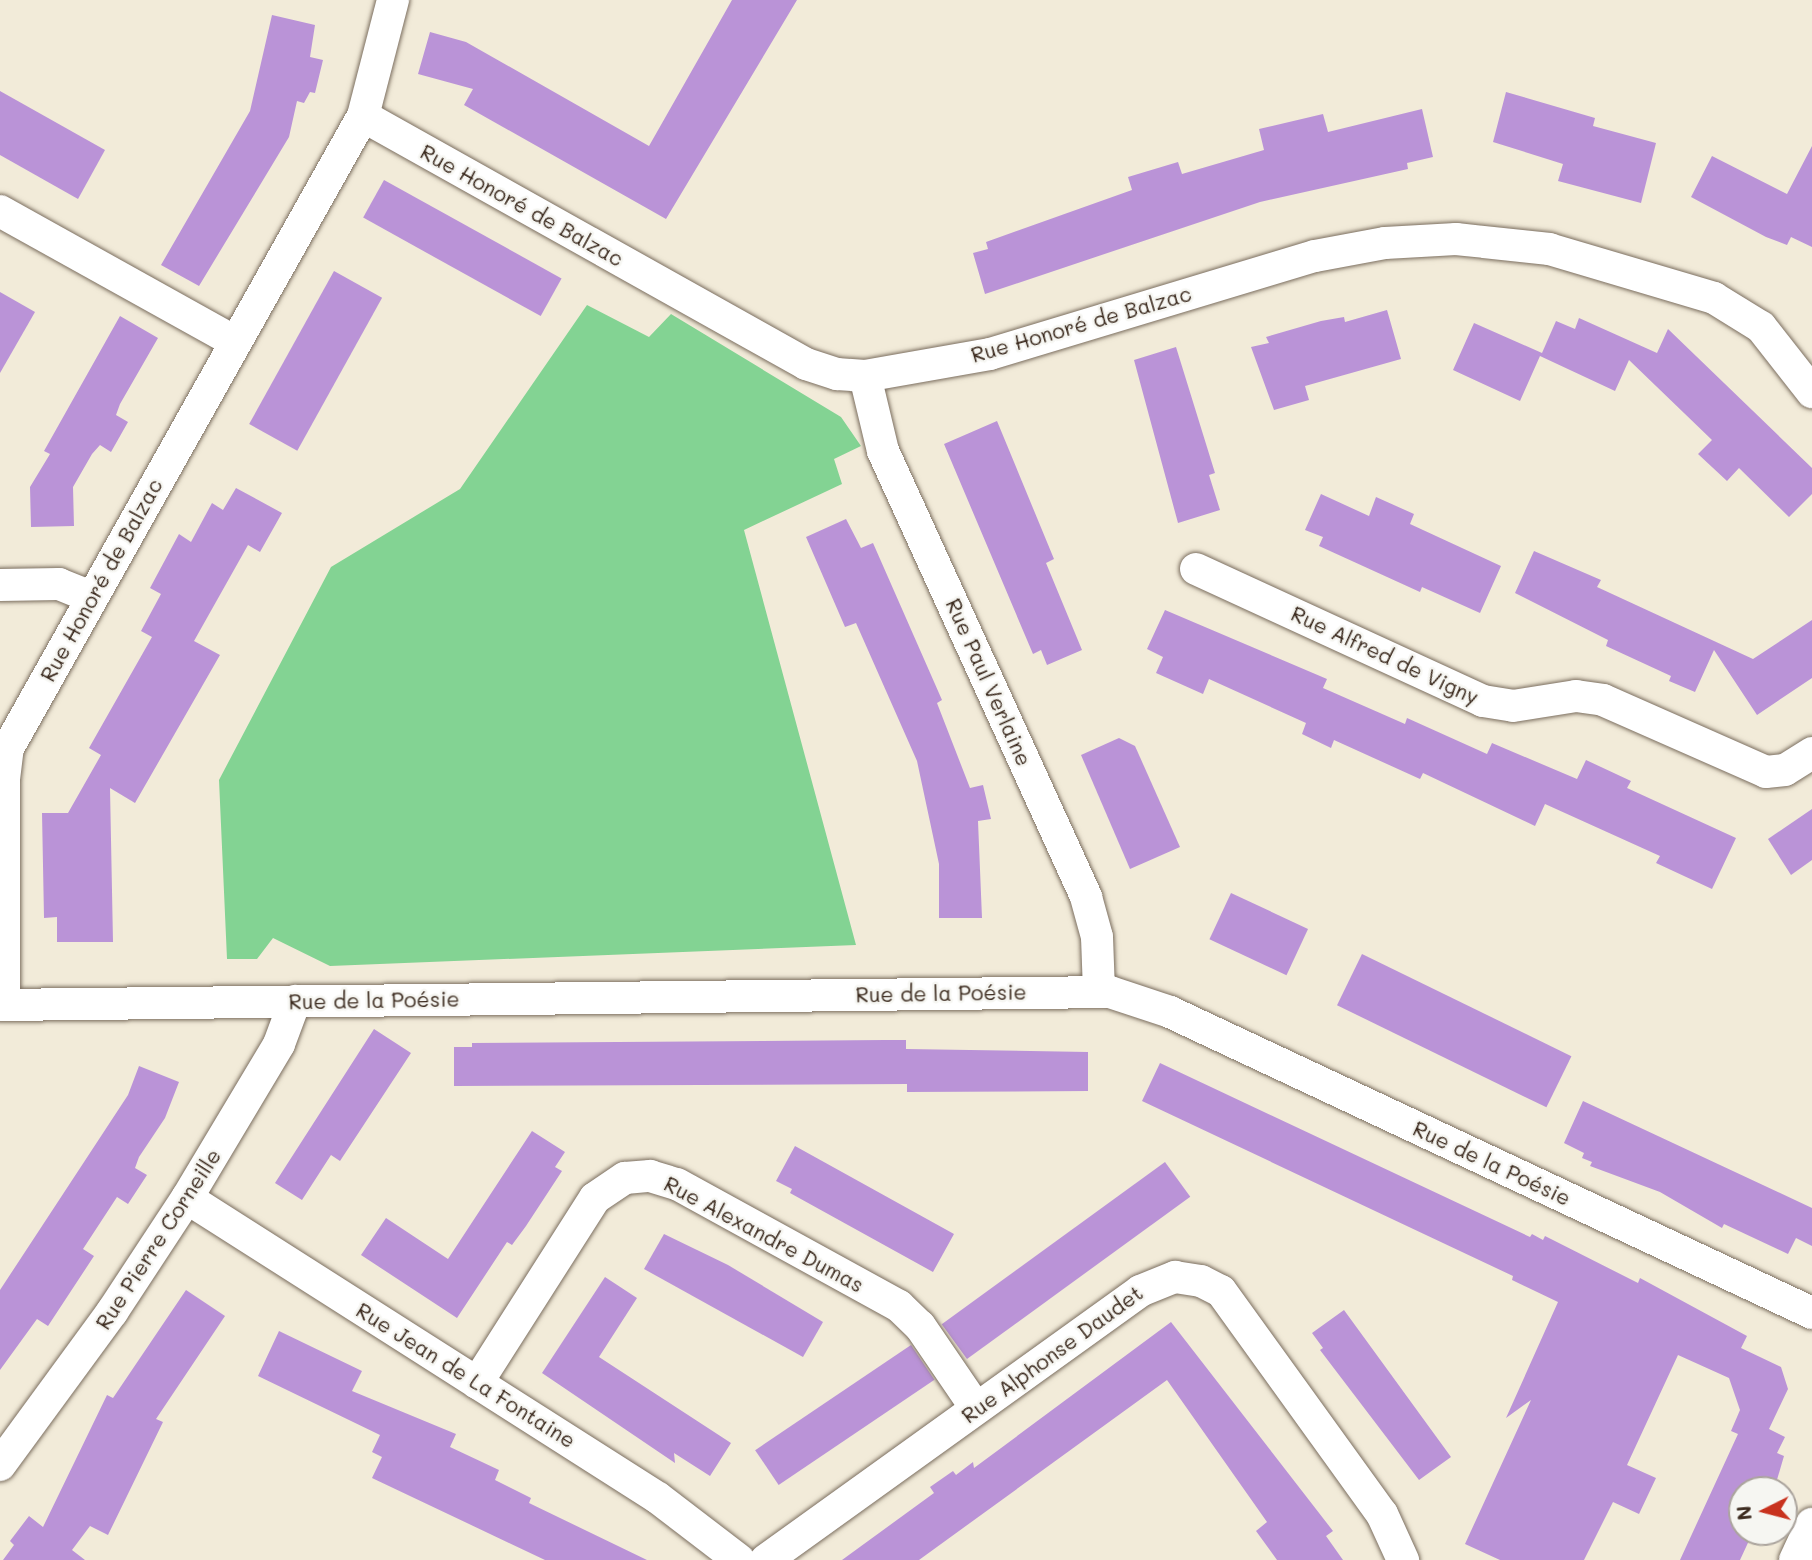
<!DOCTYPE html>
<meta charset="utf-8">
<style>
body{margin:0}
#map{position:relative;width:1812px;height:1560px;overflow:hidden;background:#f2ebd9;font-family:Mali,sans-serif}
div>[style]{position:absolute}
.green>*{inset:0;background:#83d393}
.building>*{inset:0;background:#ba93d7;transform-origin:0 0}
.roads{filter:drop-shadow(0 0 2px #7b6e5f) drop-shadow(0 0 2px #7b6e5f)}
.minor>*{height:32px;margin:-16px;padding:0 16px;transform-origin:16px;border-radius:16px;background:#fff}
span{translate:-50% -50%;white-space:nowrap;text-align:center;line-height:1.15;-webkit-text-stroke:5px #f6f6f2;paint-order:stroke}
.street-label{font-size:21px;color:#3b2a1e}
.north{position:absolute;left:1728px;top:1476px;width:70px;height:70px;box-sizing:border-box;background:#f6f6f2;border:2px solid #aba49d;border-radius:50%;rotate:264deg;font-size:19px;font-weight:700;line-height:28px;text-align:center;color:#3b2a1e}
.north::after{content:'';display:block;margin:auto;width:24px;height:32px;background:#c8321e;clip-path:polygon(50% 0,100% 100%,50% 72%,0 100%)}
</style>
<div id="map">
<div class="green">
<div style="clip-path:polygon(587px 305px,649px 337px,671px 314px,841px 417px,861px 446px,834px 459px,842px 484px,744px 530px,856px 945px,330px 966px,273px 938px,257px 959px,227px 959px,219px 780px,331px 567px,460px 489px)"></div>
</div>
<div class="building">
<div style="clip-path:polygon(732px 0,797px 0,666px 219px,464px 105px,473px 89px,418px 74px,430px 32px,466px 42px,649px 146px)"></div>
<div style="clip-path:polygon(272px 15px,315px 25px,310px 57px,323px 60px,315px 93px,310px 92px,304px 103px,297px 101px,289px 137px,199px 286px,161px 265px,250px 111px)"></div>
<div style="clip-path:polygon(0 91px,105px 150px,78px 199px,0 155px)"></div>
<div style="clip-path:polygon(1506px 92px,1595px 118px,1593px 126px,1656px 143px,1641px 203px,1558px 181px,1563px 164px,1493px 142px)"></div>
<div style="clip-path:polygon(1422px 109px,1433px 157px,1407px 163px,1408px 169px,1260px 202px,985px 294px,973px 253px,988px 249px,986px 242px,1132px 190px,1128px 177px,1178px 162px,1182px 174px,1264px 150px,1259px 129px,1323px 114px,1328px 132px)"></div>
<div style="clip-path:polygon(1812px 146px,1812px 247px,1791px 237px,1787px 245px,1766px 237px,1691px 197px,1712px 156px,1787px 194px)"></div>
<div style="left:384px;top:180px;width:203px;height:43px;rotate:29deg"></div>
<div style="left:334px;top:271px;width:55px;height:175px;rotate:29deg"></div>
<div style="clip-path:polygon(0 292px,35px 312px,0 373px)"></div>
<div style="clip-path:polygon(1387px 310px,1401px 359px,1305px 386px,1309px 400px,1274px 410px,1251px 347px,1269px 343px,1266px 337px,1321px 321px,1344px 317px,1345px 322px)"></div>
<div style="clip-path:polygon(120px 316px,158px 338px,120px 404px,116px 415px,128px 422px,111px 452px,100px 445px,92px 454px,73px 487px,74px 526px,31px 527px,30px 487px,50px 454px,44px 451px)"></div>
<div style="clip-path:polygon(1579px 318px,1657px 353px,1668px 329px,1812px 468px,1812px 494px,1789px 517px,1739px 468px,1727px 481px,1698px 454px,1712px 440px,1629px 360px,1615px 391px,1540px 356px,1520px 401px,1453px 370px,1474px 323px,1542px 353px,1556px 321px,1575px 329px)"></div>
<div style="clip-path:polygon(1176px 347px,1215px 473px,1209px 475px,1220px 510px,1178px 523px,1134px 360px)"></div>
<div style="clip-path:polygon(997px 421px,1054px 559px,1046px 563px,1082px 650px,1047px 665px,1041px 650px,1033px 654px,944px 444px)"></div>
<div style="clip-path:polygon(236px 488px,282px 513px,260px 552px,248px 545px,194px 641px,220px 655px,135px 803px,110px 788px,113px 942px,57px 942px,57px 917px,44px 918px,42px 813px,68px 813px,101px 755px,89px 748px,152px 637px,141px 631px,161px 594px,150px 588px,179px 534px,191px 542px,212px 503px,223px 510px)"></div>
<div style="clip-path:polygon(1321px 494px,1369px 516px,1376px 497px,1414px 514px,1410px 524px,1501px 566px,1480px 613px,1422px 587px,1420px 592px,1319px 546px,1323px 537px,1305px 530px)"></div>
<div style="clip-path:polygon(846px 519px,861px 548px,873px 543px,942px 700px,937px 703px,970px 788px,983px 785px,991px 819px,978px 821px,982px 918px,939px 918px,939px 864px,917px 761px,856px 623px,845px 627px,806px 537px)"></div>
<div style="clip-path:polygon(1534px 551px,1601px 580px,1597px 587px,1753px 659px,1812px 620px,1812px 678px,1757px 715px,1714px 650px,1695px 692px,1669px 681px,1671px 676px,1606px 646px,1608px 640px,1515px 593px)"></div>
<div style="clip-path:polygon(1165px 610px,1327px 679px,1323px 688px,1405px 724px,1407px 718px,1487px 754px,1492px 743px,1577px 779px,1586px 760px,1631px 781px,1627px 788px,1736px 838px,1712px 889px,1656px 863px,1660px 856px,1545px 804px,1535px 826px,1423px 773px,1420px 779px,1334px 740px,1331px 748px,1302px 734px,1306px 723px,1209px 679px,1203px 694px,1156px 673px,1163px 657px,1147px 649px)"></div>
<div style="clip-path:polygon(1119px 738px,1135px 746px,1180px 847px,1130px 869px,1081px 755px)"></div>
<div style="clip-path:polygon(1812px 809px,1812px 860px,1791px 875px,1768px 839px)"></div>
<div style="left:1231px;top:893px;width:85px;height:51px;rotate:25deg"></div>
<div style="left:1362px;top:954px;width:233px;height:57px;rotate:26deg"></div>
<div style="clip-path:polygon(374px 1029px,411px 1053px,340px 1161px,331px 1155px,302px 1200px,275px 1183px)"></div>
<div style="clip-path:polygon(885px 1040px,906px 1040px,906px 1049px,1088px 1052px,1088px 1091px,907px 1092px,907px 1084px,454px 1086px,454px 1047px,472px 1047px,472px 1043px)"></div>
<div style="clip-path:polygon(1160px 1063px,1530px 1237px,1532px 1234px,1543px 1240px,1545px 1236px,1638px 1283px,1640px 1278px,1747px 1336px,1741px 1348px,1781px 1367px,1788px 1389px,1769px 1429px,1785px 1437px,1777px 1453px,1784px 1456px,1774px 1490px,1742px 1490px,1742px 1532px,1753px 1532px,1740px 1560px,1680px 1560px,1738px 1434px,1731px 1431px,1740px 1410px,1729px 1378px,1678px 1355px,1627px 1465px,1656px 1478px,1639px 1514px,1613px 1502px,1584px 1560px,1500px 1560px,1465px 1544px,1531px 1400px,1506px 1418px,1558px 1302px,1512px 1280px,1513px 1276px,1142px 1101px)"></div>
<div style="clip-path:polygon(139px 1066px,179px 1082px,165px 1118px,139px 1157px,135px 1168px,147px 1175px,128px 1204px,117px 1197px,83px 1249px,94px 1256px,48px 1326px,37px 1319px,0 1370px,0 1290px,128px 1095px)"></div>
<div style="clip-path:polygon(1583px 1101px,1812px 1208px,1812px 1246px,1796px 1238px,1788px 1254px,1724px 1224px,1722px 1228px,1660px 1192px,1590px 1166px,1592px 1162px,1582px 1158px,1584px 1153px,1564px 1143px)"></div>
<div style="clip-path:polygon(532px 1131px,565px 1152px,555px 1167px,562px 1171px,526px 1226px,512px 1245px,507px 1242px,457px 1318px,361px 1255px,386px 1218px,448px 1259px)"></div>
<div style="clip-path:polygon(795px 1146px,954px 1234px,933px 1272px,790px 1193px,792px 1189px,776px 1181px)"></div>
<div style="left:1165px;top:1162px;width:43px;height:276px;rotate:54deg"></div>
<div style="clip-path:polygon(664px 1234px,728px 1265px,823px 1322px,803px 1357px,644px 1269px)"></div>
<div style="clip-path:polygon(605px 1277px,637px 1298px,599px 1357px,731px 1443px,710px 1476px,674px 1453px,675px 1463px,542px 1373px)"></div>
<div style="clip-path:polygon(186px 1290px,225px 1316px,156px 1419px,163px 1422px,108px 1535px,90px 1526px,72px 1550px,85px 1560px,3px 1560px,14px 1545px,10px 1541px,29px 1516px,43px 1527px,107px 1395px,113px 1398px)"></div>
<div style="clip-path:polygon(1344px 1310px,1451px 1457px,1419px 1480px,1320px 1350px,1323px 1348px,1312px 1333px)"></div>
<div style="clip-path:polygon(1171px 1322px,1333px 1531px,1326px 1536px,1343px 1560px,1277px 1560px,1256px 1531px,1267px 1522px,1167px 1380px,919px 1560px,842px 1560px,934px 1493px,930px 1487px,953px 1471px,956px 1475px,973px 1462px,974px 1468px)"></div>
<div style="clip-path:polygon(279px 1331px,362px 1371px,352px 1391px,456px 1434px,450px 1447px,499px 1470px,495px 1480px,531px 1498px,529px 1503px,647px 1560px,545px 1560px,372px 1478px,382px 1457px,372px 1452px,380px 1435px,258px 1376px)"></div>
<div style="left:911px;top:1345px;width:42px;height:188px;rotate:56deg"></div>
</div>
<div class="roads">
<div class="minor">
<div style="left:363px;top:116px;width:508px;rotate:29.24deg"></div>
<div style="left:806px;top:364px;width:33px;rotate:18deg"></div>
<div style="left:837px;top:374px;width:28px;rotate:4deg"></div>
<div style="left:865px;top:376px;width:127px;rotate:-10deg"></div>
<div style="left:990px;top:354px;width:339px;rotate:-16.8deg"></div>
<div style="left:1315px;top:256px;width:71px;rotate:-10.5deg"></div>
<div style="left:1385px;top:243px;width:71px;rotate:-3.2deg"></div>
<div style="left:1456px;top:239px;width:94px;rotate:6.1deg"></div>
<div style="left:1549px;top:249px;width:172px;rotate:16.5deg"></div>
<div style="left:1714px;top:298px;width:55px;rotate:31.7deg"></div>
<div style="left:1761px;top:327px;width:83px;rotate:51.9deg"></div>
<div style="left:0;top:211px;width:268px;rotate:29.1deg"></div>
<div style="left:865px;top:376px;width:77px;rotate:76.5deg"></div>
<div style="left:883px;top:451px;width:490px;rotate:65.5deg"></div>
<div style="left:1086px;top:897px;width:41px;rotate:74.6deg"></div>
<div style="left:1097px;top:937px;width:55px;rotate:87.9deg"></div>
<div style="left:1196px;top:569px;width:316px;rotate:24.7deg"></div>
<div style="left:1483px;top:701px;width:30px;rotate:9deg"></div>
<div style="left:1513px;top:706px;width:64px;rotate:-9deg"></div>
<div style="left:1576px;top:696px;width:27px;rotate:8deg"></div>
<div style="left:1603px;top:700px;width:178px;rotate:23.8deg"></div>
<div style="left:1766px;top:772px;width:19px;rotate:-6deg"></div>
<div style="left:1785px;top:770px;width:32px;rotate:-32deg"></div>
<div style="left:0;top:585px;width:59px;rotate:-1deg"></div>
<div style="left:59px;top:584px;width:35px;rotate:22deg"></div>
<div style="left:0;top:1005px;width:1110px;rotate:-0.67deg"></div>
<div style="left:1110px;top:992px;width:63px;rotate:18.4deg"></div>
<div style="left:1170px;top:1012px;width:709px;rotate:25.12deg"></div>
<div style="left:4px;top:1005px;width:226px;rotate:-90deg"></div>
<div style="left:4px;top:779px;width:31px;rotate:-83deg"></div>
<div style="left:8px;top:748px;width:725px;rotate:-60.68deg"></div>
<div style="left:363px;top:116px;width:120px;rotate:-75.5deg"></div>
<div style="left:187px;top:1198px;width:558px;rotate:32.49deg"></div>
<div style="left:658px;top:1498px;width:102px;rotate:37.4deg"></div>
<div style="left:477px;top:1383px;width:219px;rotate:-57.5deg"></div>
<div style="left:595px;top:1198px;width:36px;rotate:-34deg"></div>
<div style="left:625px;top:1178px;width:25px;rotate:-5deg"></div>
<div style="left:650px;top:1176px;width:28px;rotate:17deg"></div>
<div style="left:677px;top:1184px;width:253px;rotate:28.8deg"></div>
<div style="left:899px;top:1306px;width:29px;rotate:44deg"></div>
<div style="left:920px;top:1326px;width:99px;rotate:55.7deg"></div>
<div style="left:0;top:1465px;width:190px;rotate:-53.8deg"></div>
<div style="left:112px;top:1312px;width:136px;rotate:-56.7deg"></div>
<div style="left:187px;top:1198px;width:179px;rotate:-59.1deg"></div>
<div style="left:279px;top:1044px;width:46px;rotate:-69.6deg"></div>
<div style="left:766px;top:1560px;width:461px;rotate:-35.7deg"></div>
<div style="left:1140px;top:1291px;width:38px;rotate:-22deg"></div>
<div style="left:1175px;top:1277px;width:26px;rotate:9deg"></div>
<div style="left:1201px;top:1281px;width:22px;rotate:27deg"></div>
<div style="left:1221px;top:1291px;width:275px;rotate:54.2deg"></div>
<div style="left:1382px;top:1514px;width:51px;rotate:65.5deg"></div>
<div style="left:1795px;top:1560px;width:40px;rotate:-65deg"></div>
</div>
</div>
<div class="street-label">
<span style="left:522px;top:205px;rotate:29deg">Rue Honoré de Balzac</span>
<span style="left:1081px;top:324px;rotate:-16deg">Rue Honoré de Balzac</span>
<span style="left:101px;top:580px;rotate:-61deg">Rue Honoré de Balzac</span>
<span style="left:1385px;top:655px;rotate:25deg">Rue Alfred de Vigny</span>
<span style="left:989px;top:682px;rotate:66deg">Rue Paul Verlaine</span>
<span style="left:941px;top:993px;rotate:-1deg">Rue de la Poésie</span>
<span style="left:374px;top:1000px;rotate:-1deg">Rue de la Poésie</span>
<span style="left:1492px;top:1163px;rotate:25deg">Rue de la Poésie</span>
<span style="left:764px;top:1234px;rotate:28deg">Rue Alexandre Dumas</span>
<span style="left:158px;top:1239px;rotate:-57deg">Rue Pierre Corneille</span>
<span style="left:1052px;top:1354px;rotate:-36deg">Rue Alphonse Daudet</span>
<span style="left:466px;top:1375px;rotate:32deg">Rue Jean de La Fontaine</span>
</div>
<div class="north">N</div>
</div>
